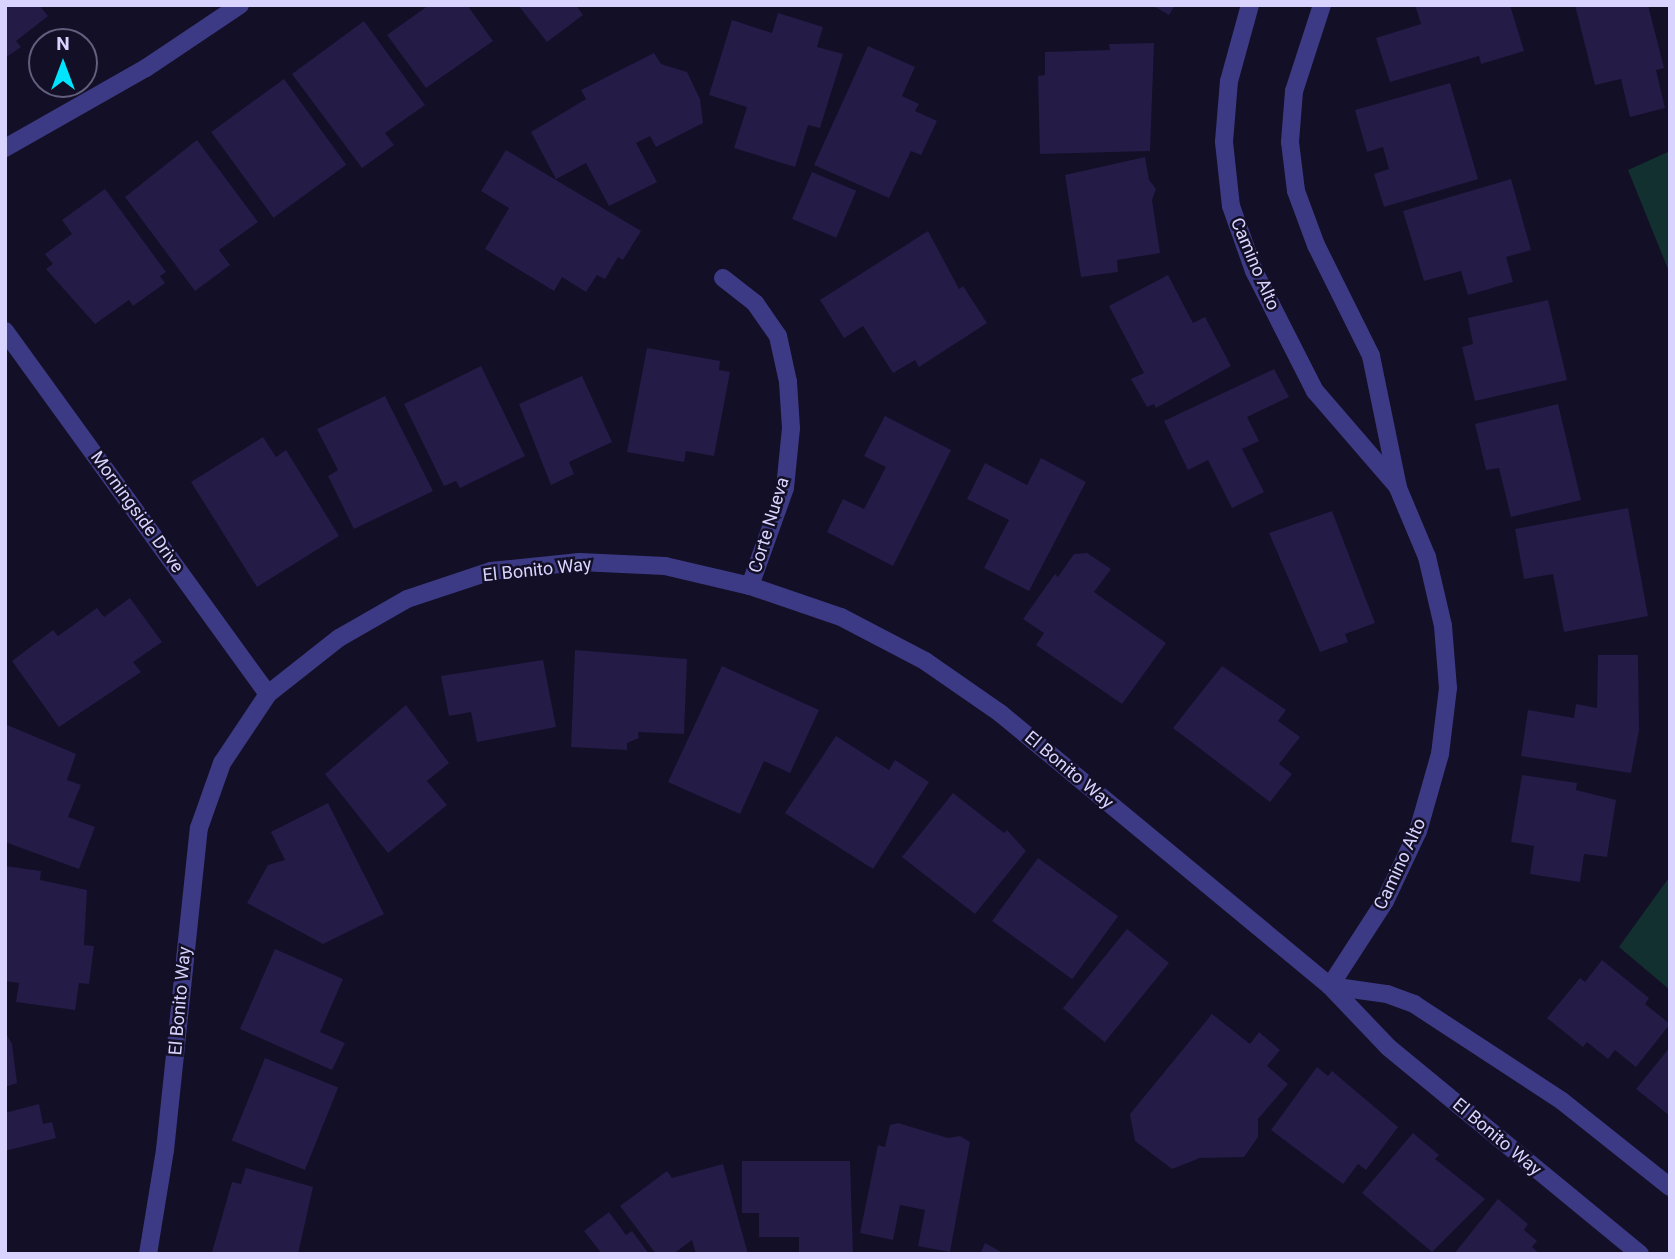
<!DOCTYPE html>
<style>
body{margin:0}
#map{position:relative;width:1675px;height:1259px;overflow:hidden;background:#130f26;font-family:Roboto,sans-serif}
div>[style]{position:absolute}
.green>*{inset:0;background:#12302f}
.building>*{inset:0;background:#241b47;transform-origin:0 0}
.minor>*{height:18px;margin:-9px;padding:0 9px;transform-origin:9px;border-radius:9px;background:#3d3a85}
span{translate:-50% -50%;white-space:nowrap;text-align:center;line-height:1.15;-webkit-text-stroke:5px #130f26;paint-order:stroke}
.street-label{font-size:18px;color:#d9d4ff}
.frame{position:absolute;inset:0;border:7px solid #d9d4ff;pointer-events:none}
.north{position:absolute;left:28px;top:28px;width:70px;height:70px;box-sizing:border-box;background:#130f26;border:2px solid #625e7d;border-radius:50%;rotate:0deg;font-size:19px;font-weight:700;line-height:28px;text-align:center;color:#d9d4ff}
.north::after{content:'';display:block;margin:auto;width:24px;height:32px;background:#00e5ff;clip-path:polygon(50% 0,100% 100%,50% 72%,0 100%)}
</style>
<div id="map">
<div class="green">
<div style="clip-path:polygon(1670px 151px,1670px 274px,1628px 170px)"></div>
<div style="clip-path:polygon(1670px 876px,1670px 990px,1619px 947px)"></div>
</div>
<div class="building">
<div style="clip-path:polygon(5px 5px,39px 5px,48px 16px,16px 41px,21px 47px,5px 58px)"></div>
<div style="clip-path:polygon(429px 5px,467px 5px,493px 41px,426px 88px,387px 35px)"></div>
<div style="clip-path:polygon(518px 5px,576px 5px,583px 15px,547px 42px)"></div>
<div style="clip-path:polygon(1152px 5px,1175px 5px,1169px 15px)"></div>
<div style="clip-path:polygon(1415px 5px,1510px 5px,1524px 51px,1481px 64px,1479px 56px,1390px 82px,1376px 38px,1421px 24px)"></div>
<div style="clip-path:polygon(1575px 5px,1648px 5px,1664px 68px,1656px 70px,1665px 108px,1630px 117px,1621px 79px,1595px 85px)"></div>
<div style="clip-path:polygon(778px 13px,823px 27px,817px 47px,843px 54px,820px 128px,808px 125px,795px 167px,734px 148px,747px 107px,709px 95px,732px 20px,772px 33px)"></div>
<div style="clip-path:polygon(364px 21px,425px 105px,385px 133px,394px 145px,362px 168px,292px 74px)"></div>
<div style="clip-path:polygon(1154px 43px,1150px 151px,1040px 154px,1038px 76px,1045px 75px,1045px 52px,1110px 50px,1109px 44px)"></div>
<div style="clip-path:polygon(868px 46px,915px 67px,902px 96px,919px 104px,915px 111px,937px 121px,921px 155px,911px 151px,889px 198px,814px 165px)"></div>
<div style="clip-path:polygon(654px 53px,661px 64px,687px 72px,700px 99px,703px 123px,656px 147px,650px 136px,636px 143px,657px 182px,609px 206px,586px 163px,556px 179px,531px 132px,586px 99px,581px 90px)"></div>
<div style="left:284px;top:79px;width:106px;height:90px;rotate:54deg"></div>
<div style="clip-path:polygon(1450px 83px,1478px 179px,1384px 207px,1374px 174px,1389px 169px,1383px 147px,1367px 152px,1355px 110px)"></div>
<div style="clip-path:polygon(197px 140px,258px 222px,219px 250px,230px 265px,195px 291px,125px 197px)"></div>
<div style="clip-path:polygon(506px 150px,641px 231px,623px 260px,618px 257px,605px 279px,597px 275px,586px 292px,562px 277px,554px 291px,485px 249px,509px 208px,481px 191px)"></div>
<div style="clip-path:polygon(1145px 157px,1149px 180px,1156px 189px,1152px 200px,1160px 253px,1117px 260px,1118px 272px,1081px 277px,1065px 175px)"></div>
<div style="left:812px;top:172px;width:48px;height:51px;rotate:23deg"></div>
<div style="clip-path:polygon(1511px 179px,1531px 250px,1506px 257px,1513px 282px,1468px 295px,1461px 271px,1424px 281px,1403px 211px)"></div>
<div style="clip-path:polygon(105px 189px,166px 272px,160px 276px,165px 283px,133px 306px,129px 300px,95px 324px,46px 269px,53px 264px,45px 254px,72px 234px,62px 220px)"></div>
<div style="clip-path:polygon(928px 231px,959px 289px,963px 286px,987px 323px,919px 367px,915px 360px,893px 373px,863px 326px,844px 338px,820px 300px)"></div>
<div style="clip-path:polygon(1168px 275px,1193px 323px,1205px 317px,1231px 366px,1156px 408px,1154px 404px,1147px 407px,1131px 379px,1144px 373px,1109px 306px)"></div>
<div style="clip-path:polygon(1548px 300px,1567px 380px,1475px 401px,1462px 347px,1473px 344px,1468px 318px)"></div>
<div style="clip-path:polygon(647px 348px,720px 361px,719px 370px,730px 372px,714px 456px,686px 451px,684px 462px,627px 452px)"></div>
<div style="clip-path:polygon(481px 366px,525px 456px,460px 488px,456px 481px,444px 486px,404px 404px)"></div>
<div style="clip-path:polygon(1274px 369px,1289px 397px,1247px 417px,1259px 441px,1242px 449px,1264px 492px,1232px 508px,1208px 460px,1188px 470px,1164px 421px)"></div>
<div style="clip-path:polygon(582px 376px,612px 442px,569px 462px,574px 474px,551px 485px,519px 404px)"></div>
<div style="clip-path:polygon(385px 396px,433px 491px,354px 529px,328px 476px,338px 470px,317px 429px)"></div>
<div style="clip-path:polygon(1558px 404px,1581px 500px,1511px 517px,1499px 468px,1486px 470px,1475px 424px)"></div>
<div style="clip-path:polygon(885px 416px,951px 450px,893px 566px,827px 532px,843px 499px,864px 509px,886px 467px,864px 456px)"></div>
<div style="clip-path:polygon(263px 437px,276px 457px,286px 450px,339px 536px,257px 587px,191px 482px)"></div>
<div style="clip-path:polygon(1041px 458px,1086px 482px,1029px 591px,984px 568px,1009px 520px,967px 499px,985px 463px,1027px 485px)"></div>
<div style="clip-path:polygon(1628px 508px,1648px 616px,1564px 632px,1553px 574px,1524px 579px,1515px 529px)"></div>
<div style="clip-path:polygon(1332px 511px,1375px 623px,1345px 634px,1348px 642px,1320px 652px,1269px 533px)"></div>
<div style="clip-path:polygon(1087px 553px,1111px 569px,1094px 592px,1166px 643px,1122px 704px,1036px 645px,1044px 633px,1023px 619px,1055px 574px,1058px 577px,1074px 554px)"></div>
<div style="clip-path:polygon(130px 598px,162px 642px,133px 662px,141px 672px,59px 727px,12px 661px,53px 630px,58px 636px,97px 608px,104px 617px)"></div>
<div style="clip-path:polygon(575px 650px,687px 659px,684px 734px,638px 732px,639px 738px,627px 743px,627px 750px,571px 747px)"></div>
<div style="clip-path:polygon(1598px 655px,1638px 655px,1639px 730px,1631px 773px,1521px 756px,1528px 710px,1574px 718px,1576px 704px,1597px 708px)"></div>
<div style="clip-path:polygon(543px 660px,556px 727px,477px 742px,471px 712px,449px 716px,441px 676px)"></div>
<div style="clip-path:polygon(722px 666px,819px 710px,790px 773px,764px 761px,740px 814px,668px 782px)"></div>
<div style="clip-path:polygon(1222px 666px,1286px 710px,1278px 721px,1300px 737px,1279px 764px,1292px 774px,1270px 802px,1173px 728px)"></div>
<div style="clip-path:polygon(406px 705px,449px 763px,427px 781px,447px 805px,388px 853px,325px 774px)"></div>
<div style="clip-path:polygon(5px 724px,76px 754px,67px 780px,81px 785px,68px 817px,95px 827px,79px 869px,5px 842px)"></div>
<div style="clip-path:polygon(836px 736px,889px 770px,895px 760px,929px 782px,873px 869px,785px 813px)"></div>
<div style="clip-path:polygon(1522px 775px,1577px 783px,1576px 790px,1616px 800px,1607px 857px,1584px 854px,1580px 882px,1530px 874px,1534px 846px,1511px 842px)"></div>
<div style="clip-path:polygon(953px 793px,1004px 833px,1007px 830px,1026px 851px,975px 914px,902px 857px)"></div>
<div style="clip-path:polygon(328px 803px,384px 914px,323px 944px,247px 903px,268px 865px,285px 860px,271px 832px)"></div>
<div style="left:1038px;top:858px;width:99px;height:78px;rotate:36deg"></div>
<div style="clip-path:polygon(5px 866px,41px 871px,40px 880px,87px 890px,84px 945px,94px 946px,89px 984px,79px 983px,75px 1010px,16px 1002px,19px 983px,5px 981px)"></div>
<div style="left:1127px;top:929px;width:54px;height:102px;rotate:39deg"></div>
<div style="clip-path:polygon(275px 949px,343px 979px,320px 1032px,345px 1043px,332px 1070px,240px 1029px)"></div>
<div style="clip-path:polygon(1602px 960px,1649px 998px,1645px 1004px,1670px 1024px,1636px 1067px,1615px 1050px,1608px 1059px,1587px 1042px,1583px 1047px,1547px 1018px,1580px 978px,1585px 982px)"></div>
<div style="clip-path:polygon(1212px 1014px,1250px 1044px,1259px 1032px,1280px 1050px,1267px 1066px,1288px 1084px,1258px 1119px,1258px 1137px,1244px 1157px,1200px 1158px,1172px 1169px,1135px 1141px,1130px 1114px)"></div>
<div style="clip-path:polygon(5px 1032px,12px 1044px,17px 1083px,5px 1087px)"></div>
<div style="clip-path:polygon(1670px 1047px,1670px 1116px,1636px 1089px)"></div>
<div style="left:265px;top:1058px;width:79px;height:89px;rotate:22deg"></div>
<div style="clip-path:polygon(1317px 1067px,1328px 1076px,1332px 1071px,1398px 1127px,1366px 1170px,1358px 1164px,1343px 1184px,1271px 1130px)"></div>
<div style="clip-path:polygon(39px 1104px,43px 1124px,52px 1122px,56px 1138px,5px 1151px,5px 1113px)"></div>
<div style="clip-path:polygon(898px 1123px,948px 1138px,960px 1136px,970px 1142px,950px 1252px,918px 1246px,925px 1210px,900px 1205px,893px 1240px,860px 1233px,878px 1145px,885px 1147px,890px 1125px)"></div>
<div style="clip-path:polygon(1413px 1133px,1439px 1155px,1435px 1159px,1485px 1199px,1432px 1252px,1362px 1193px)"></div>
<div style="clip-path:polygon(742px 1161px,850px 1161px,853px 1254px,799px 1254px,799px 1237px,759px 1237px,759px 1213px,742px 1213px)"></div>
<div style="clip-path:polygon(723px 1164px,748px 1254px,696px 1254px,692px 1240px,673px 1254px,656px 1254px,620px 1206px,667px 1171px,672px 1178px)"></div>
<div style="clip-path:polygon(246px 1168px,313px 1187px,298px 1254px,212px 1252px,232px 1182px,241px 1184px)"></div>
<div style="clip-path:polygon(1498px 1199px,1528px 1224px,1524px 1230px,1537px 1241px,1532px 1247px,1540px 1254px,1454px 1254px)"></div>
<div style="clip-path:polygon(609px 1212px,626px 1235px,632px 1231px,649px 1254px,602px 1254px,584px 1231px)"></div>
<div style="clip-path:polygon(985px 1243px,1005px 1254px,980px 1254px)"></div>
</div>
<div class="minor">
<div style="left:1250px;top:5px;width:79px;rotate:105.4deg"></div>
<div style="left:1229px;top:81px;width:61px;rotate:94.7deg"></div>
<div style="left:1224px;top:142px;width:64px;rotate:83.8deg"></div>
<div style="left:1231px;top:206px;width:69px;rotate:70.5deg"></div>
<div style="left:1254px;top:271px;width:135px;rotate:63.1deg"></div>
<div style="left:1315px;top:391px;width:127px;rotate:49.2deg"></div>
<div style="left:1322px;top:5px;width:90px;rotate:108deg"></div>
<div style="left:1294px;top:91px;width:51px;rotate:94.5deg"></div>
<div style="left:1290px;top:142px;width:49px;rotate:83deg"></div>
<div style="left:1296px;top:191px;width:58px;rotate:69.7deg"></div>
<div style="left:1316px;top:245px;width:124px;rotate:63.6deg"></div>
<div style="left:1371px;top:356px;width:135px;rotate:78.4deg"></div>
<div style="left:1398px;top:488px;width:75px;rotate:67.2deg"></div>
<div style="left:1427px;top:557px;width:71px;rotate:76.9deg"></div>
<div style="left:1443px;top:626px;width:62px;rotate:85.4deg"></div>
<div style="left:1448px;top:688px;width:66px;rotate:96.9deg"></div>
<div style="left:1440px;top:754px;width:80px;rotate:105.9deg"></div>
<div style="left:1418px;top:831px;width:77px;rotate:115.2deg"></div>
<div style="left:1385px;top:901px;width:101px;rotate:122.9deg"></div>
<div style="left:5px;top:148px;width:162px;rotate:-29.6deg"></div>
<div style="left:146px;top:68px;width:113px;rotate:-33.8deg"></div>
<div style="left:723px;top:278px;width:41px;rotate:38deg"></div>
<div style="left:755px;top:303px;width:40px;rotate:55.1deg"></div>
<div style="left:778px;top:336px;width:47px;rotate:77.7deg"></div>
<div style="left:788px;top:382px;width:46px;rotate:86.3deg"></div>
<div style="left:791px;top:428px;width:60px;rotate:95.7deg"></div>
<div style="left:785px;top:488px;width:104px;rotate:109.7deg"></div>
<div style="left:5px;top:331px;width:448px;rotate:54.1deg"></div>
<div style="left:1330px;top:986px;width:58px;rotate:8deg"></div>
<div style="left:1387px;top:994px;width:29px;rotate:20deg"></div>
<div style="left:1414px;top:1004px;width:177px;rotate:33.2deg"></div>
<div style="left:1562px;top:1101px;width:138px;rotate:38.5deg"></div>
<div style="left:148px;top:1254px;width:105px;rotate:-80.7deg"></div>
<div style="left:165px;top:1150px;width:324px;rotate:-84deg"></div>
<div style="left:199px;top:828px;width:69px;rotate:-70.5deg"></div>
<div style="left:222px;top:763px;width:83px;rotate:-56.3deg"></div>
<div style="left:268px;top:694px;width:90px;rotate:-38.3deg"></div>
<div style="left:339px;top:638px;width:78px;rotate:-29.8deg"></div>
<div style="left:407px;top:599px;width:89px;rotate:-18.4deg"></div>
<div style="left:491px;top:571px;width:89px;rotate:-5.8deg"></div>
<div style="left:580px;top:562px;width:85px;rotate:2.7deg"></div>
<div style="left:665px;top:566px;width:87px;rotate:13.2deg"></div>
<div style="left:750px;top:586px;width:96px;rotate:18.8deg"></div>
<div style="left:841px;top:617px;width:95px;rotate:27.6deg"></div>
<div style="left:925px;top:661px;width:91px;rotate:34.7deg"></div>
<div style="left:1000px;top:713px;width:428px;rotate:39.6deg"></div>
<div style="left:1330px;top:986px;width:84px;rotate:46.4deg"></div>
<div style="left:1388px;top:1047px;width:326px;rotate:39.4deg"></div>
</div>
<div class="street-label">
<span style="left:1255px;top:264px;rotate:67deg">Camino Alto</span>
<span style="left:137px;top:512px;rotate:54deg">Morningside Drive</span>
<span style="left:769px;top:525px;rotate:-73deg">Corte Nueva</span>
<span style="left:537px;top:570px;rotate:-6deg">El Bonito Way</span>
<span style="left:1069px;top:770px;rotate:40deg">El Bonito Way</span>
<span style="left:1400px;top:864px;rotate:-65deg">Camino Alto</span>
<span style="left:180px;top:1001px;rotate:-85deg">El Bonito Way</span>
<span style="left:1497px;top:1137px;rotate:40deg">El Bonito Way</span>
</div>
<div class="frame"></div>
<div class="north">N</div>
</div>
